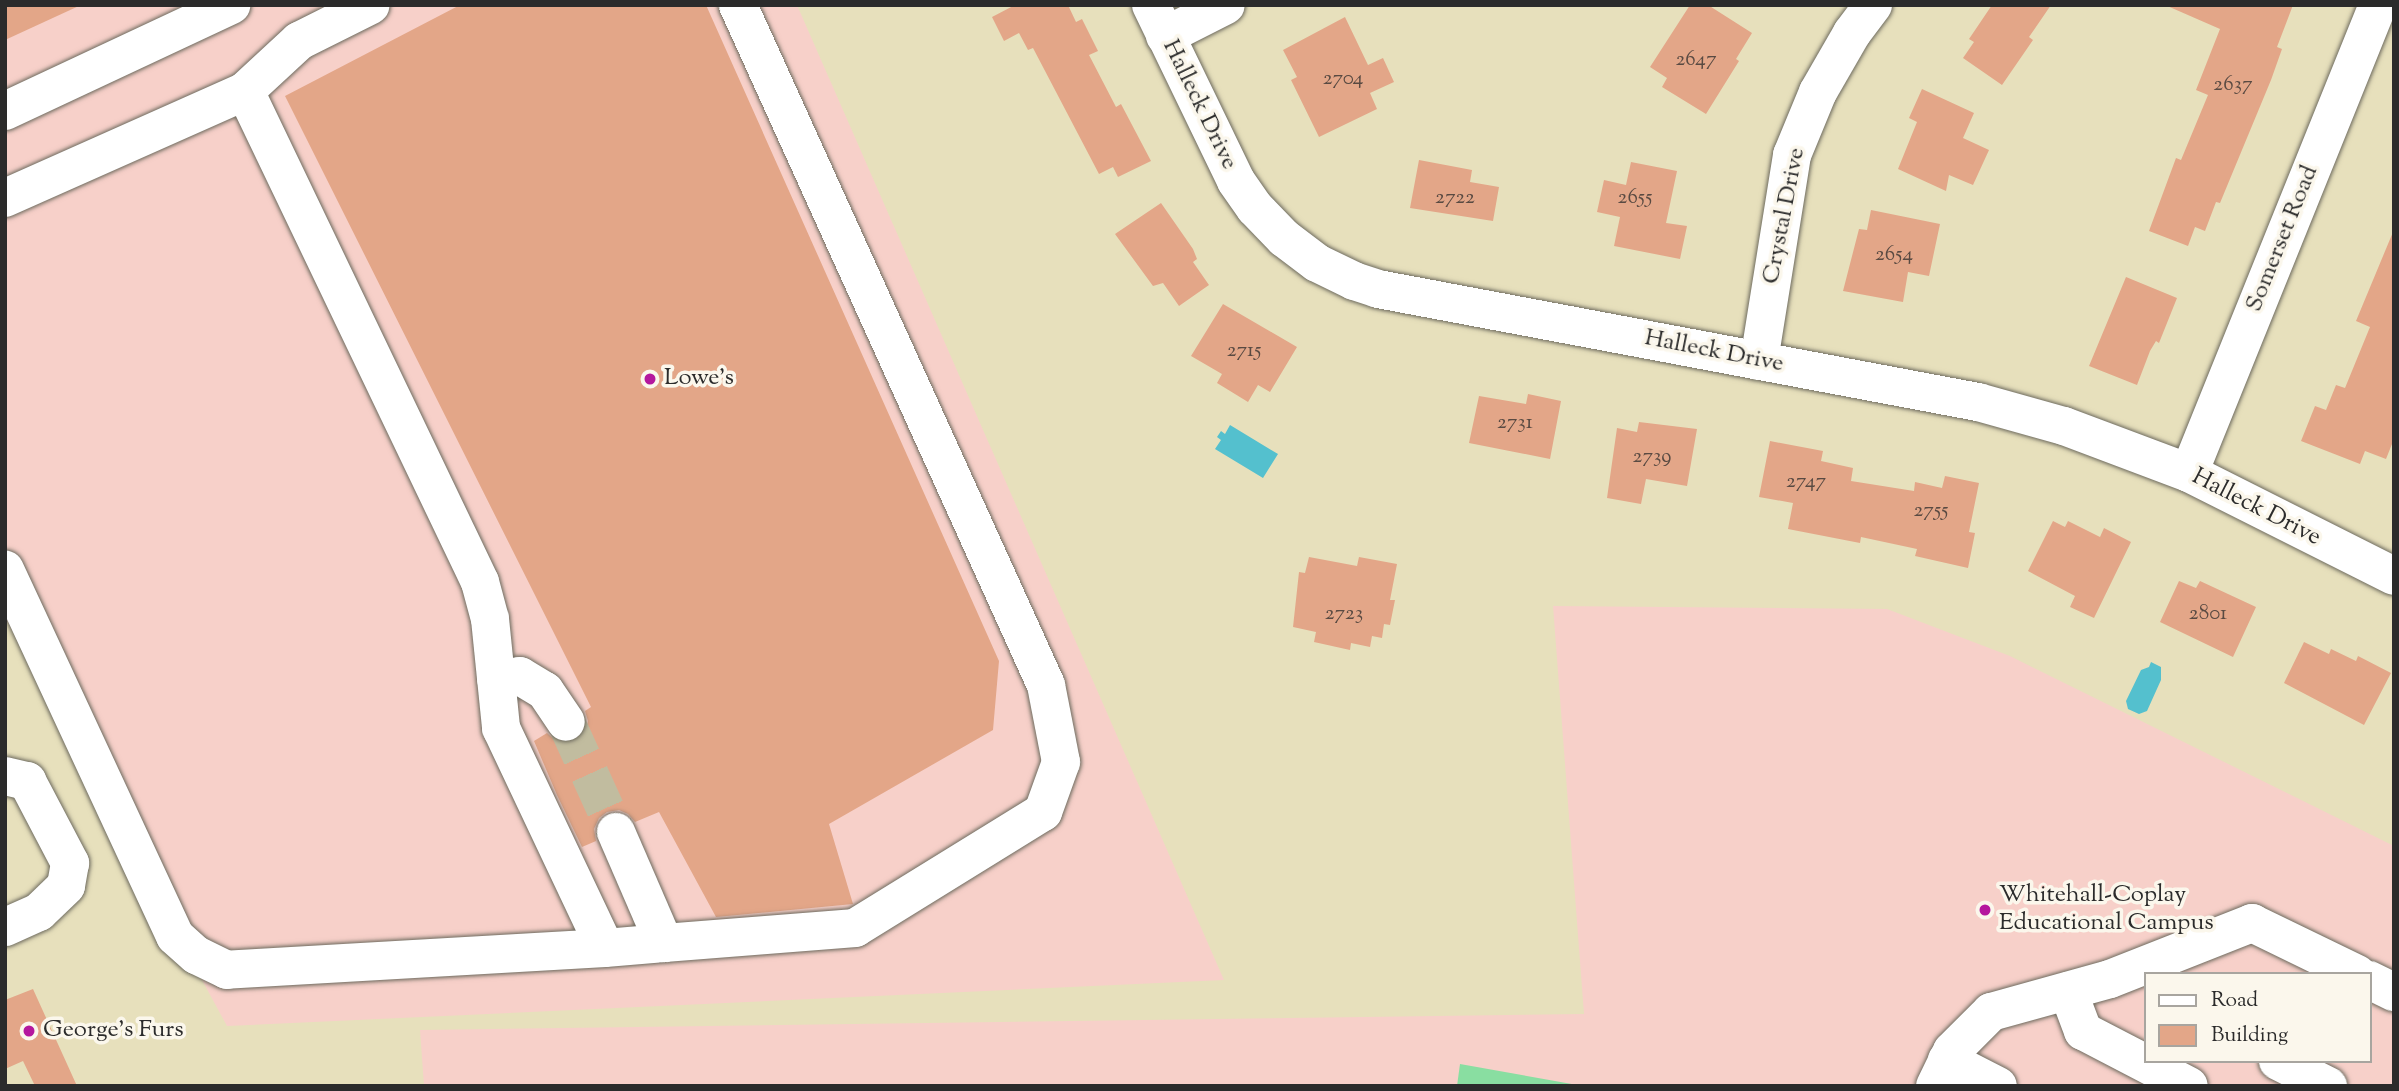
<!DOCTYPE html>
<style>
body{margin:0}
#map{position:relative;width:2399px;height:1091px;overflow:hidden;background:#e7e0bc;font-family:"Sorts Mill Goudy",serif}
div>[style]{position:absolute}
.built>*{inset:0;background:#f7d0c9}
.green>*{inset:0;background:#89dea1}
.water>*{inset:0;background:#54c0ce}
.building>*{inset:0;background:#e3a688}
.minor-tunnel>*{height:38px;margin-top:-19px;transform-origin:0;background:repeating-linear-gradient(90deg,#c1bc9f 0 38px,transparent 0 57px)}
.roads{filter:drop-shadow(0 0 2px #6d6a5e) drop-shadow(0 0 2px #6d6a5e)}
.minor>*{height:38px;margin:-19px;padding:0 19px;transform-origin:19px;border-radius:19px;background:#fff}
.dots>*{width:19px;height:19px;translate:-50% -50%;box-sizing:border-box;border:4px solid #fbf7ec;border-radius:50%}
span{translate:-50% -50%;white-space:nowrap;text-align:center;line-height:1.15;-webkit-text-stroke:7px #fbf7ec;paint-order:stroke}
.number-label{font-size:21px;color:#594a42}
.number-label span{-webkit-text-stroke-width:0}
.street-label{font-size:24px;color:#2b2b2b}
.poi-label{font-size:24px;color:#2b2b2b}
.left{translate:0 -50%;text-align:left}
.frame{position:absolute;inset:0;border:7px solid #2b2b2b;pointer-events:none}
.legend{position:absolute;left:2144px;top:972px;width:228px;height:91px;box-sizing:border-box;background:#fbf7ec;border:2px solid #a8a59f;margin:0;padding:9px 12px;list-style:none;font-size:21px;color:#2b2b2b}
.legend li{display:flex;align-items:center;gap:14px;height:35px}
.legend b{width:35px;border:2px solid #a8a59f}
</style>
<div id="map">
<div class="built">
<div style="clip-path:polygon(5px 5px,797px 5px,1224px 980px,227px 1026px,5px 617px)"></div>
<div style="clip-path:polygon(evenodd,1553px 606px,1887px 609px,2010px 656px,2394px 846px,2394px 1086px,424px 1086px,420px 1030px,1584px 1014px,1553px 606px,2145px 974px,2369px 974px,2369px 1061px,2145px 1061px,2145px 974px)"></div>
</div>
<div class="green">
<div style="clip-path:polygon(1460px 1064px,1583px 1086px,1457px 1086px)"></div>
</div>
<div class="water">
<div style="clip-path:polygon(1230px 425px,1278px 454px,1263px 478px,1215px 449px,1221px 440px,1217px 437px,1221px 431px,1225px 434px)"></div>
<div style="clip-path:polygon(2151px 662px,2161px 667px,2161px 680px,2147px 711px,2139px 714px,2128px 709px,2126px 701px,2141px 670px,2149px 667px)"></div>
</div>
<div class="building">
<div style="clip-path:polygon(5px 5px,81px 5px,5px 40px)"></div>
<div style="clip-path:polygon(460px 5px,706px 5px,999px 661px,993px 730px,829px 824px,853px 904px,716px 917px,659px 812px,635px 822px,628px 814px,619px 810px,607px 812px,599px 818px,594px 829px,596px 841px,582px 847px,557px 795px,534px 741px,547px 733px,557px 742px,567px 744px,578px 740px,586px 731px,588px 721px,585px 711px,591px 707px,285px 96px)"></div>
<div style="clip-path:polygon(1015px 5px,1068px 5px,1076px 22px,1082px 19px,1098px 51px,1089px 55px,1116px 107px,1121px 104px,1151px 161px,1118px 177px,1113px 167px,1099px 174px,1033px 48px,1028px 50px,1019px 33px,1004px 41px,992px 17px)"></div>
<div style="clip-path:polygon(1690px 5px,1708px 5px,1752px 33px,1736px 59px,1739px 61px,1706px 114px,1662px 87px,1667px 78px,1650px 67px)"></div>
<div style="clip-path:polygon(1992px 5px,2051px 5px,2029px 37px,2033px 40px,2002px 85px,1963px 58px,1974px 42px,1969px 39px)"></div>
<div style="clip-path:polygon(2165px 5px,2293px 5px,2277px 47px,2282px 49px,2271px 80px,2220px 203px,2216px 202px,2205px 231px,2195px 227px,2188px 246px,2149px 231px,2176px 158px,2181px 160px,2208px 95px,2196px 90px,2220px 29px)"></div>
<div style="clip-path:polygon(1345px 17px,1368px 65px,1383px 58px,1394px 82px,1370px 93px,1377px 109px,1319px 137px,1291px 80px,1297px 77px,1283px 50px)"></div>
<div style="clip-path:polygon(1922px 89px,1974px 113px,1963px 138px,1989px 150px,1973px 185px,1949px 175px,1946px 191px,1898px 169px,1917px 122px,1909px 118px)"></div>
<div style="clip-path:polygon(1419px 160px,1472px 170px,1470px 182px,1499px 187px,1493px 221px,1410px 208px)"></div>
<div style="clip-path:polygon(1631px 162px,1677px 171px,1666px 223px,1687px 226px,1680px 259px,1614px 246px,1620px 217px,1597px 212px,1604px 180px,1626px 185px)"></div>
<div style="clip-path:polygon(1161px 203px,1193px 249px,1197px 259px,1193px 262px,1209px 285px,1179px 306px,1163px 283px,1153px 286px,1115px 234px)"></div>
<div style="clip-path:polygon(1871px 210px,1940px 224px,1929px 276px,1908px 272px,1903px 302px,1843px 291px,1859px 229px,1867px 230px)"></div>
<div style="clip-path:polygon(2393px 232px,2394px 439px,2386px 459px,2365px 451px,2360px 464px,2301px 441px,2315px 406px,2326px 410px,2336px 385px,2345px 388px,2370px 327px,2356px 321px)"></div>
<div style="clip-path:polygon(2126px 277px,2177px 298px,2159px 343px,2156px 341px,2150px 351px,2137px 385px,2089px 366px)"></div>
<div style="clip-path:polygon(1223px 304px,1297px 347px,1270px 392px,1258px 385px,1248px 402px,1217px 383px,1222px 374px,1191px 356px)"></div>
<div style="clip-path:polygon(1528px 394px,1561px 401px,1550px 459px,1469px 443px,1479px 396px,1526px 404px)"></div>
<div style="clip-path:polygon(1639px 422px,1697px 429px,1687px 486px,1646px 479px,1641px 504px,1607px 498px,1617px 428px,1637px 432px)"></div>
<div style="clip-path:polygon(1770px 441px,1823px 451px,1821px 461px,1853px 468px,1851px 481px,1914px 491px,1915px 482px,1942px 488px,1945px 476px,1979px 483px,1969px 532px,1975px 533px,1968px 568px,1915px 556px,1917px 549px,1861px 537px,1860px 543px,1788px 529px,1793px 503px,1759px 497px)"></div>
<div style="clip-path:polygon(2053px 521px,2065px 527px,2068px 521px,2100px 537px,2104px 528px,2131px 542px,2094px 618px,2070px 607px,2075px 596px,2028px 571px)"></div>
<div style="clip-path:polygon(1309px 557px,1357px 566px,1359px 557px,1397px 564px,1390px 600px,1395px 600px,1390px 625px,1384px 624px,1382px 638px,1372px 636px,1370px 647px,1351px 643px,1350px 650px,1314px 642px,1316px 632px,1293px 627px,1299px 572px,1305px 573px)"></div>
<div style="clip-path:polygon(2179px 581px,2196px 588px,2200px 581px,2256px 607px,2233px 657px,2160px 622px)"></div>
<div style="clip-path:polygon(2304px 642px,2329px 654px,2331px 649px,2356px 661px,2358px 656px,2391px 673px,2364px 725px,2284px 683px)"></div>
<div style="clip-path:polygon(33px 989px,77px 1086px,35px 1086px,23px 1061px,5px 1069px,5px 1000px)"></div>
</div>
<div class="minor-tunnel">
<div style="left:566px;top:722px;width:121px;rotate:65.6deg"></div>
</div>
<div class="roads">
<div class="minor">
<div style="left:1151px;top:5px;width:195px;rotate:64.2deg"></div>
<div style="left:1236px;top:181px;width:33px;rotate:55deg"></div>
<div style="left:1255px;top:208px;width:42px;rotate:46deg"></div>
<div style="left:1284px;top:238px;width:41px;rotate:37.1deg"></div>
<div style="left:1317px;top:263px;width:41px;rotate:25.9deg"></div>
<div style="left:1354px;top:281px;width:25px;rotate:18deg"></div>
<div style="left:1378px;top:289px;width:611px;rotate:10.67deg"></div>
<div style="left:1978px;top:402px;width:89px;rotate:15.6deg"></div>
<div style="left:2064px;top:426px;width:134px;rotate:20.6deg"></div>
<div style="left:2189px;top:473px;width:229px;rotate:26.7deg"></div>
<div style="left:1165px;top:36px;width:68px;rotate:-26.9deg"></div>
<div style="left:245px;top:91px;width:74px;rotate:-42.8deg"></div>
<div style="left:299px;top:41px;width:80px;rotate:-26.6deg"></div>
<div style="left:5px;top:111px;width:250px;rotate:-25.1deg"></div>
<div style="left:5px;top:198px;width:263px;rotate:-24deg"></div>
<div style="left:245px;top:91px;width:544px;rotate:64.42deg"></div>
<div style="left:480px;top:582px;width:38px;rotate:75deg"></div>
<div style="left:490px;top:619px;width:110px;rotate:84.2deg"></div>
<div style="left:501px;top:728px;width:243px;rotate:64.7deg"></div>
<div style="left:605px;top:948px;width:379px;rotate:176.7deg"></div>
<div style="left:227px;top:970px;width:34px;rotate:-154deg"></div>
<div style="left:196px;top:955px;width:28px;rotate:-138deg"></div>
<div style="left:175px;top:936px;width:404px;rotate:-114.9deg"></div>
<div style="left:1759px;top:361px;width:209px;rotate:-80.9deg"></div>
<div style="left:1792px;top:155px;width:68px;rotate:-67.6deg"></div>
<div style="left:1818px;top:92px;width:68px;rotate:-60deg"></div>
<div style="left:1852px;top:33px;width:35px;rotate:-53deg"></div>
<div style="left:2189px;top:473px;width:505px;rotate:-68.01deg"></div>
<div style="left:496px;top:679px;width:24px;rotate:-7deg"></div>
<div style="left:520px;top:676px;width:29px;rotate:31deg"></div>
<div style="left:545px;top:691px;width:37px;rotate:56deg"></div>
<div style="left:5px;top:776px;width:23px;rotate:13deg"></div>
<div style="left:27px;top:781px;width:93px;rotate:62.3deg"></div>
<div style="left:70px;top:863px;width:23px;rotate:100deg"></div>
<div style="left:66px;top:886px;width:37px;rotate:136deg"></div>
<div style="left:39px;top:912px;width:37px;rotate:156deg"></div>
<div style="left:664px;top:943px;width:192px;rotate:-4.5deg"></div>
<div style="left:855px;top:928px;width:221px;rotate:-31.7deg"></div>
<div style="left:1043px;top:812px;width:53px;rotate:-70.2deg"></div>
<div style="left:1061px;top:762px;width:78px;rotate:-101deg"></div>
<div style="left:1046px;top:685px;width:747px;rotate:-114.37deg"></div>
<div style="left:605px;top:948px;width:59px;rotate:-4.8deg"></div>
<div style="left:664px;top:943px;width:121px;rotate:-113.4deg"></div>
<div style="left:2369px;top:980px;width:28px;rotate:26deg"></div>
<div style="left:2068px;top:991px;width:43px;rotate:69.4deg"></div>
<div style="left:2083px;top:1031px;width:119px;rotate:27.4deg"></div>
<div style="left:1947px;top:1060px;width:57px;rotate:27deg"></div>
<div style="left:2278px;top:1061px;width:56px;rotate:26.6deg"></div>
<div style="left:1935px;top:1086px;width:39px;rotate:-64deg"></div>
<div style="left:1952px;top:1051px;width:55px;rotate:-45deg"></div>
<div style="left:1991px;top:1012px;width:123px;rotate:-15.5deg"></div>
<div style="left:2110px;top:979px;width:153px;rotate:-21.5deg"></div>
<div style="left:2252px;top:923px;width:117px;rotate:25.9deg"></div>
</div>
</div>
<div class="dots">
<div style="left:650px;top:379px;background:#b5179e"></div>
<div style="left:1985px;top:910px;background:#b5179e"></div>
<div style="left:29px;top:1031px;background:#b5179e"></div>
</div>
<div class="number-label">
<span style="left:1696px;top:60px">2647</span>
<span style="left:1343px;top:79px">2704</span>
<span style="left:2233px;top:85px">2637</span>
<span style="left:1455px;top:198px">2722</span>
<span style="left:1635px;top:198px">2655</span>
<span style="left:1894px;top:255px">2654</span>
<span style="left:1244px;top:351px">2715</span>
<span style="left:1515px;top:423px">2731</span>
<span style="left:1652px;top:457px">2739</span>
<span style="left:1806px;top:482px">2747</span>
<span style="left:1931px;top:511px">2755</span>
<span style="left:1344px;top:614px">2723</span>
<span style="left:2208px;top:614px">2801</span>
</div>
<div class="street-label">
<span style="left:1199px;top:105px;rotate:64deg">Halleck Drive</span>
<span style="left:1785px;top:216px;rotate:-79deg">Crystal Drive</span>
<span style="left:2283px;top:239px;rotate:-68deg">Somerset Road</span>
<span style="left:1714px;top:352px;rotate:11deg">Halleck Drive</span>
<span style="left:2256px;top:508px;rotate:27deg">Halleck Drive</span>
</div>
<div class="poi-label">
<span class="left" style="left:664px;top:379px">Lowe's</span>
<span class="left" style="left:1999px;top:910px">Whitehall-Coplay<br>Educational Campus</span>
<span class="left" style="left:43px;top:1031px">George's Furs</span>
</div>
<div class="frame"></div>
<ul class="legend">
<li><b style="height:9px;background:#fff"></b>Road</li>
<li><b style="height:19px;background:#e3a688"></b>Building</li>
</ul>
</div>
